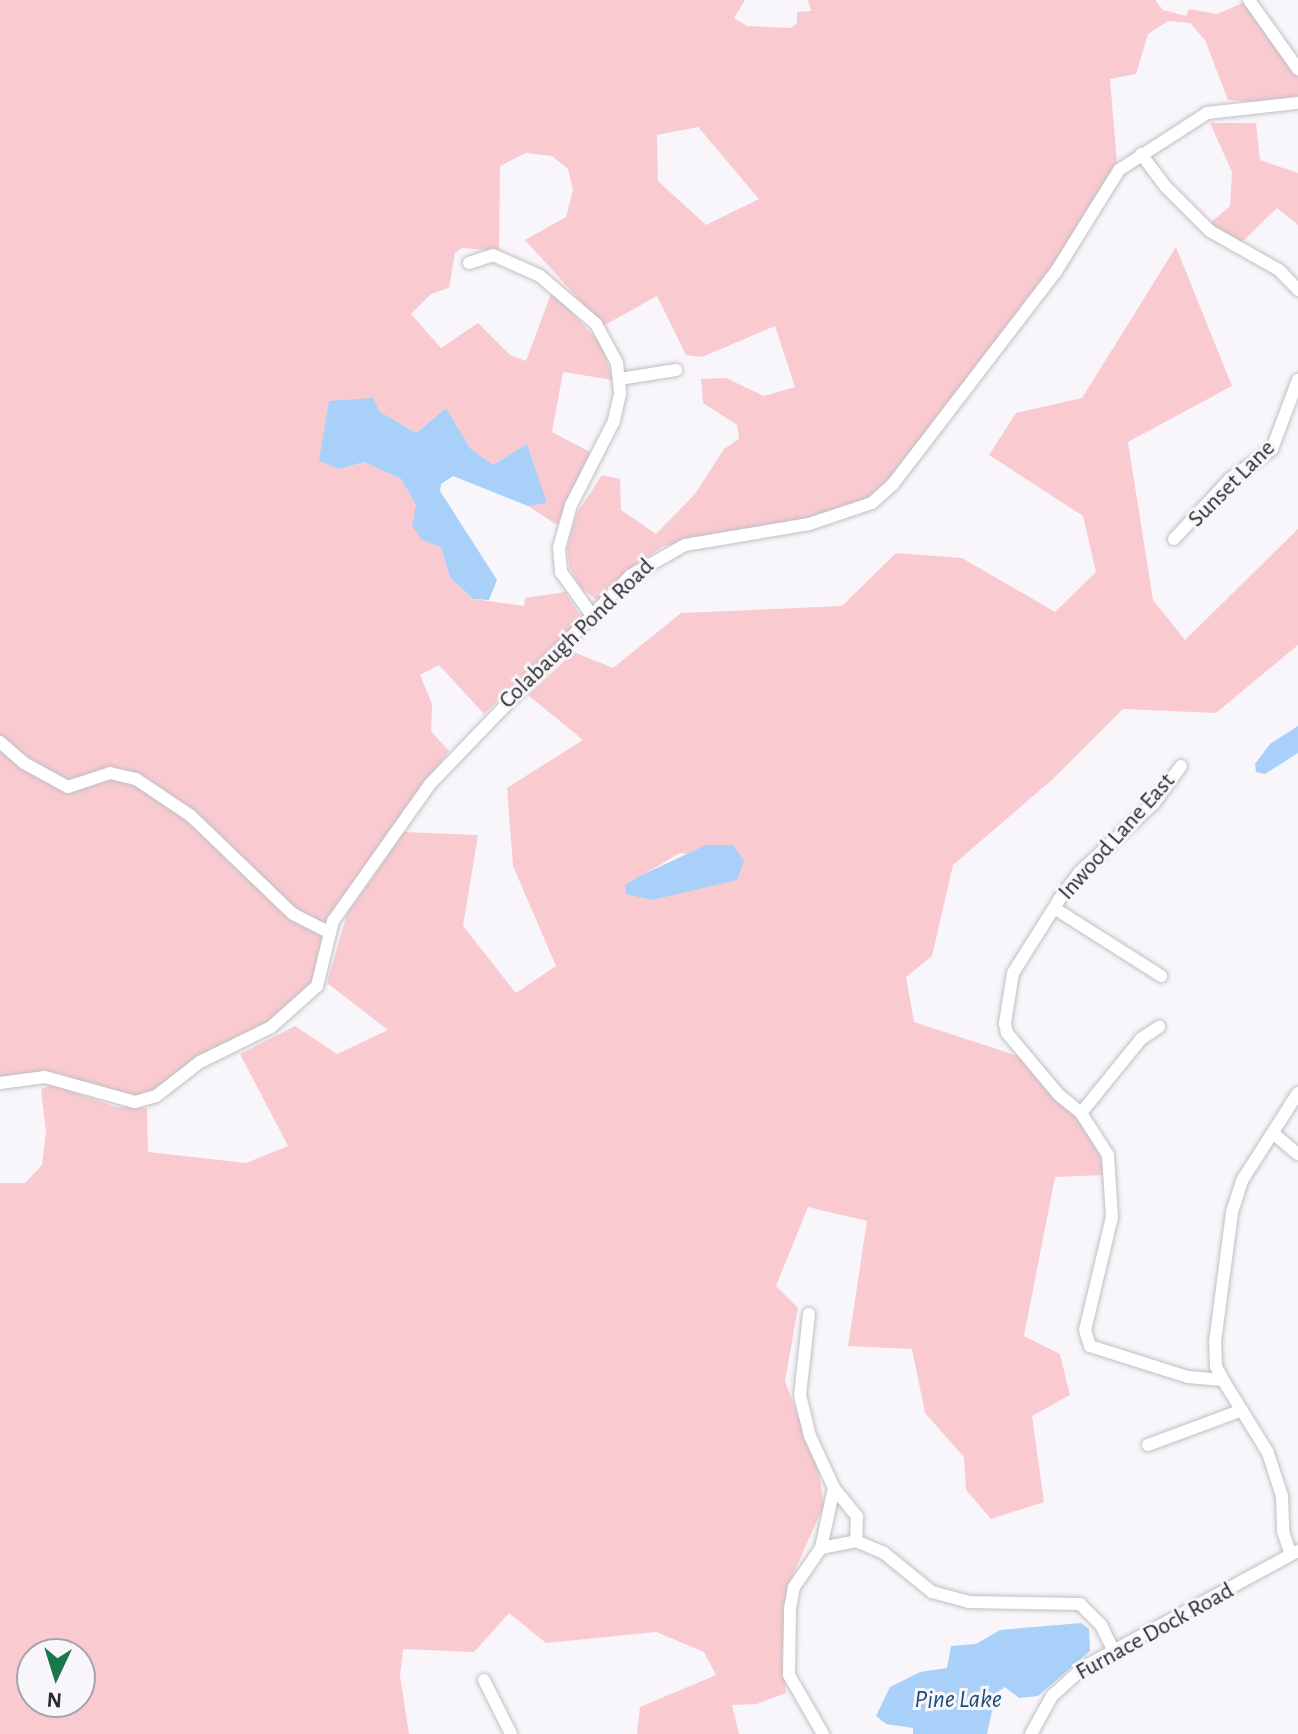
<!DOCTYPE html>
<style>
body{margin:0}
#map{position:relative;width:1298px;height:1734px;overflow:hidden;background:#f8f6fa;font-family:"Alegreya Sans",sans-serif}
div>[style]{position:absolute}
.green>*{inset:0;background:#f9cbd1}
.water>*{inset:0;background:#a8d0f8}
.roads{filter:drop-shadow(0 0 2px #c1bfc3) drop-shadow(0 0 2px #c1bfc3)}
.minor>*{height:12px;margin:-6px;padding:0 6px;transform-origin:6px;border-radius:6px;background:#fff}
span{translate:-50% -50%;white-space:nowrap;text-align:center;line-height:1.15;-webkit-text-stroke:6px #f8f6fa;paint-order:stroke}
.street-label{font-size:24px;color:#2b2a2c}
.water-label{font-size:26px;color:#1e4d78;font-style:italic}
.north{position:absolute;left:16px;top:1638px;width:80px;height:80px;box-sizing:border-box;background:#f8f6fa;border:2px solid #a6a4a8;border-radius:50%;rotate:184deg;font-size:22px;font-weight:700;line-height:32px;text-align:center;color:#2b2a2c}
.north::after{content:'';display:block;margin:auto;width:28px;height:36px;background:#19774d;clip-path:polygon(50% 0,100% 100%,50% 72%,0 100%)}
</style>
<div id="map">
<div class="green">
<div style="clip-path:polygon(evenodd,0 0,745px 0,734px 18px,747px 26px,790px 28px,797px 24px,797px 12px,811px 11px,808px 0,1155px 0,1163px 10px,1186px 16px,1189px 9px,1217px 14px,1245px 2px,1298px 76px,1298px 96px,1262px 102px,1228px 100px,1205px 40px,1190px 23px,1168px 21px,1148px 34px,1136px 74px,1110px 79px,1117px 163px,1089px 212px,1056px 263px,881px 489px,860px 504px,801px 521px,664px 546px,633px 566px,598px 601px,581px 588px,570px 569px,567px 548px,577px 513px,602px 475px,620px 479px,621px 510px,656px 534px,695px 494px,724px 449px,739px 439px,737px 425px,703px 403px,701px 379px,726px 378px,764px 396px,795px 387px,775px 326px,702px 357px,686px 355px,657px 296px,603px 326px,525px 240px,566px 217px,573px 190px,568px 169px,552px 156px,526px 153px,500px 166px,499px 251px,462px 248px,455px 253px,449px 288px,431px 294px,411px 314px,441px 348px,478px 323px,510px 355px,526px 361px,552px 291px,601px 344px,613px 380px,563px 372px,552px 432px,592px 453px,557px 525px,528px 506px,546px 503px,527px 444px,493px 465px,470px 448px,446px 408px,416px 433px,379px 411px,340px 469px,364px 462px,401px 479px,416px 505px,422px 540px,441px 546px,450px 577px,473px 599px,524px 606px,525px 598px,565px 592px,582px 618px,484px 714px,439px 665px,420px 675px,432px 704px,431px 731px,449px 751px,325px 922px,312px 986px,259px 1030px,193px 1058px,163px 1087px,138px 1097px,97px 1087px,0 1079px,0 0,698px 127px,759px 199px,706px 225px,658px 181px,657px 135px,698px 127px)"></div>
<div style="clip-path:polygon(1210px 123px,1256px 123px,1260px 160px,1298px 173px,1298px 225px,1277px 208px,1242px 242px,1209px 224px,1230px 206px,1232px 172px)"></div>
<div style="clip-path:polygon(evenodd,1176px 247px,1232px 386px,1128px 442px,1153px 600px,1185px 640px,1298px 529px,1298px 645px,1216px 713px,1123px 709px,1054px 778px,953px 865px,932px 956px,906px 977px,914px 1022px,1021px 1057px,1096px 1139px,1104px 1175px,1055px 1177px,1024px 1336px,1060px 1354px,1070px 1395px,1032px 1416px,1044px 1502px,991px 1519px,966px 1490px,964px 1457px,925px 1413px,912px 1349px,848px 1346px,867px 1221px,808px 1207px,776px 1286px,798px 1308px,785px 1381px,819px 1473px,824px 1505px,788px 1586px,782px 1657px,786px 1693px,757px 1704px,732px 1705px,739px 1734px,637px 1734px,640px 1707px,716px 1675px,704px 1652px,656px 1632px,546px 1643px,509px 1613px,474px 1652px,403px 1649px,400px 1676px,409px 1734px,0 1734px,0 1183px,25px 1183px,42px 1165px,46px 1132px,41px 1089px,53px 1085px,116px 1107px,147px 1108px,148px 1152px,246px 1163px,288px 1146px,240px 1054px,295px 1026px,337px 1054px,388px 1030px,327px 983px,347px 914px,404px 832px,478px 835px,463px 926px,516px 993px,556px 966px,513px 866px,507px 788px,583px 740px,528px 695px,574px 652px,613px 668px,681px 613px,842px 606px,896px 553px,962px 558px,1055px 612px,1096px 572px,1083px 516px,989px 455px,1016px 413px,1082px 398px,1176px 247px,680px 853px,744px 861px,626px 885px,680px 853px,1176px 247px,32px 1654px,80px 1654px,80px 1702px,32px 1702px,32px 1654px)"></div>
</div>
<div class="water">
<div style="clip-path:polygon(373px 398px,379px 411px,416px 433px,446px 408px,470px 448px,493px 465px,527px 444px,547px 503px,528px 506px,453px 476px,441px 484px,440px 491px,497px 580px,489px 600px,473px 599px,450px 577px,441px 547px,422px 540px,412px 526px,416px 505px,401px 479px,364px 462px,340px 469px,319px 461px,329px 401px)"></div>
<div style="clip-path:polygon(1298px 726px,1298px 753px,1265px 774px,1256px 772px,1255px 764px,1270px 744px)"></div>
<div style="clip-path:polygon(706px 845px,733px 845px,744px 861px,737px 880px,652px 900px,626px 894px,625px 885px,640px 876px)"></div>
<div style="clip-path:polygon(1081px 1623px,1089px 1629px,1090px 1651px,1038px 1696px,1019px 1698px,1005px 1687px,996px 1693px,987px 1734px,913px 1734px,913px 1728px,886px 1724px,876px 1716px,890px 1687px,920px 1672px,947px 1668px,951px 1646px,976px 1644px,1000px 1630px)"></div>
</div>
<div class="roads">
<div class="minor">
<div style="left:1249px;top:0;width:85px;rotate:54.6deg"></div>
<div style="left:1141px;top:154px;width:40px;rotate:53deg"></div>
<div style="left:1165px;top:186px;width:64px;rotate:45deg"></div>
<div style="left:1210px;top:231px;width:79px;rotate:29.5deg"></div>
<div style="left:1279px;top:270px;width:28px;rotate:46deg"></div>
<div style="left:469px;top:263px;width:25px;rotate:-18deg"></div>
<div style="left:493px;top:255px;width:51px;rotate:24.1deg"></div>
<div style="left:540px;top:276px;width:74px;rotate:40.6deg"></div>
<div style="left:596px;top:324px;width:44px;rotate:61.7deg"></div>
<div style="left:617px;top:363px;width:31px;rotate:84deg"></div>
<div style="left:620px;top:394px;width:28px;rotate:103deg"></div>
<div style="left:614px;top:421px;width:94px;rotate:117.1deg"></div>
<div style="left:571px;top:505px;width:45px;rotate:105.6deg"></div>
<div style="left:559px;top:548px;width:24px;rotate:85deg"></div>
<div style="left:561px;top:572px;width:52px;rotate:54.5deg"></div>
<div style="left:620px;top:379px;width:57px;rotate:-9.1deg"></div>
<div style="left:1174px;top:539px;width:82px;rotate:-47deg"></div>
<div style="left:1230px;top:479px;width:52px;rotate:-35.5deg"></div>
<div style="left:1272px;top:449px;width:74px;rotate:-69.4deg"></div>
<div style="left:0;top:742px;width:32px;rotate:41deg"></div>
<div style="left:24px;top:763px;width:50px;rotate:28.6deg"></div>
<div style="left:68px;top:787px;width:44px;rotate:-18.4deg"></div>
<div style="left:110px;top:773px;width:27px;rotate:13deg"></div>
<div style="left:136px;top:779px;width:66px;rotate:33.9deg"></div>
<div style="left:191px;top:816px;width:141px;rotate:43.9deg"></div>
<div style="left:293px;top:914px;width:39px;rotate:27deg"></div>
<div style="left:1181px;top:766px;width:46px;rotate:126.1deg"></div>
<div style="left:1154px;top:803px;width:103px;rotate:137deg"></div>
<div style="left:1079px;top:873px;width:34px;rotate:127deg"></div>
<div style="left:1059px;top:900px;width:86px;rotate:122.2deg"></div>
<div style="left:1013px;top:973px;width:51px;rotate:99.1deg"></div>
<div style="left:1005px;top:1023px;width:10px;rotate:79deg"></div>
<div style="left:1007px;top:1033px;width:81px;rotate:50deg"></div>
<div style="left:1059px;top:1095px;width:28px;rotate:39deg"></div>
<div style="left:1081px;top:1113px;width:50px;rotate:57.3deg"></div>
<div style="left:1108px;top:1155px;width:62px;rotate:86.3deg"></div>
<div style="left:1112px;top:1217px;width:116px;rotate:103.4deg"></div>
<div style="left:1085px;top:1330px;width:17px;rotate:73deg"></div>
<div style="left:1090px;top:1346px;width:103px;rotate:17.6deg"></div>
<div style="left:1188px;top:1377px;width:35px;rotate:5deg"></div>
<div style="left:1223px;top:1380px;width:86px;rotate:58.3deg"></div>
<div style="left:1268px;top:1453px;width:45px;rotate:72deg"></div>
<div style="left:1282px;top:1496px;width:35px;rotate:88deg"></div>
<div style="left:1283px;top:1531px;width:25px;rotate:72deg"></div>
<div style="left:1054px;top:908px;width:127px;rotate:32.4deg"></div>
<div style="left:0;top:1083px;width:45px;rotate:-7.6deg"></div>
<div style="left:45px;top:1077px;width:93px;rotate:15.5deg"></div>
<div style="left:135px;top:1102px;width:22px;rotate:-16deg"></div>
<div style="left:156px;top:1096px;width:56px;rotate:-37.7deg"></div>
<div style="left:200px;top:1062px;width:79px;rotate:-26.2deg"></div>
<div style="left:271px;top:1027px;width:62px;rotate:-41.7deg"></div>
<div style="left:317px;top:986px;width:67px;rotate:-76.2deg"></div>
<div style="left:333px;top:921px;width:168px;rotate:-54.7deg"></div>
<div style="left:430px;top:784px;width:289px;rotate:-46.1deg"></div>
<div style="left:630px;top:576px;width:63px;rotate:-29.4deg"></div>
<div style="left:685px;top:545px;width:126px;rotate:-9.6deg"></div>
<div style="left:809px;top:524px;width:66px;rotate:-18.4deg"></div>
<div style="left:872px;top:503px;width:28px;rotate:-42deg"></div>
<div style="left:893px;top:484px;width:266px;rotate:-52.5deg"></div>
<div style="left:1055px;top:273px;width:121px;rotate:-58.1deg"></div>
<div style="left:1119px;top:170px;width:105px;rotate:-32.9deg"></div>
<div style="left:1207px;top:113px;width:92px;rotate:-6.3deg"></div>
<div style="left:1081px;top:1113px;width:95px;rotate:-51deg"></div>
<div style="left:1141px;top:1039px;width:22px;rotate:-34deg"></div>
<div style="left:1274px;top:1134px;width:31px;rotate:40deg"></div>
<div style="left:809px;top:1314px;width:81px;rotate:96.3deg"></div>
<div style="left:800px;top:1395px;width:42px;rotate:76.3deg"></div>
<div style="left:810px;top:1436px;width:57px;rotate:65.2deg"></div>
<div style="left:834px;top:1488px;width:36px;rotate:51deg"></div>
<div style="left:857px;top:1516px;width:25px;rotate:92deg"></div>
<div style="left:856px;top:1541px;width:30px;rotate:23deg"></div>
<div style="left:884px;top:1553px;width:62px;rotate:39.1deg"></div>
<div style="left:932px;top:1592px;width:38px;rotate:15deg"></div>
<div style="left:969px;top:1602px;width:111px;rotate:1deg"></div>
<div style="left:1080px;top:1604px;width:30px;rotate:45deg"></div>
<div style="left:1101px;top:1625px;width:30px;rotate:64deg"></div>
<div style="left:1223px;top:1380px;width:16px;rotate:-117deg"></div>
<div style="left:1216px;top:1366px;width:24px;rotate:-92deg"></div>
<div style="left:1215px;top:1342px;width:131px;rotate:-82.5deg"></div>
<div style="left:1232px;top:1212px;width:35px;rotate:-72deg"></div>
<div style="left:1243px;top:1179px;width:102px;rotate:-57.4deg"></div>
<div style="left:1148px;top:1445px;width:100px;rotate:-20.4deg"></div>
<div style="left:821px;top:1548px;width:36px;rotate:-11deg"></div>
<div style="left:484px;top:1680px;width:60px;rotate:63.4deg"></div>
<div style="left:823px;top:1734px;width:68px;rotate:-120deg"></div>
<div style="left:789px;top:1675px;width:66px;rotate:-89.1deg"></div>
<div style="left:790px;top:1609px;width:22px;rotate:-80deg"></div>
<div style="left:794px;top:1587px;width:47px;rotate:-55.3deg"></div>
<div style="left:821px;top:1548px;width:61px;rotate:-77.8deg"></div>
<div style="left:1031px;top:1734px;width:43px;rotate:-61.1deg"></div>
<div style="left:1052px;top:1696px;width:43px;rotate:-42.2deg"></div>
<div style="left:1084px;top:1667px;width:243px;rotate:-28.5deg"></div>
</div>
</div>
<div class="street-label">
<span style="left:1232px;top:484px;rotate:-45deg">Sunset Lane</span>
<span style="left:577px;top:634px;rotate:-44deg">Colabaugh Pond Road</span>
<span style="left:1117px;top:837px;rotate:-48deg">Inwood Lane East</span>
<span style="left:1155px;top:1632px;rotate:-29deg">Furnace Dock Road</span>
</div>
<div class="water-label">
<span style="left:958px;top:1700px">Pine Lake</span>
</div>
<div class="north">N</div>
</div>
